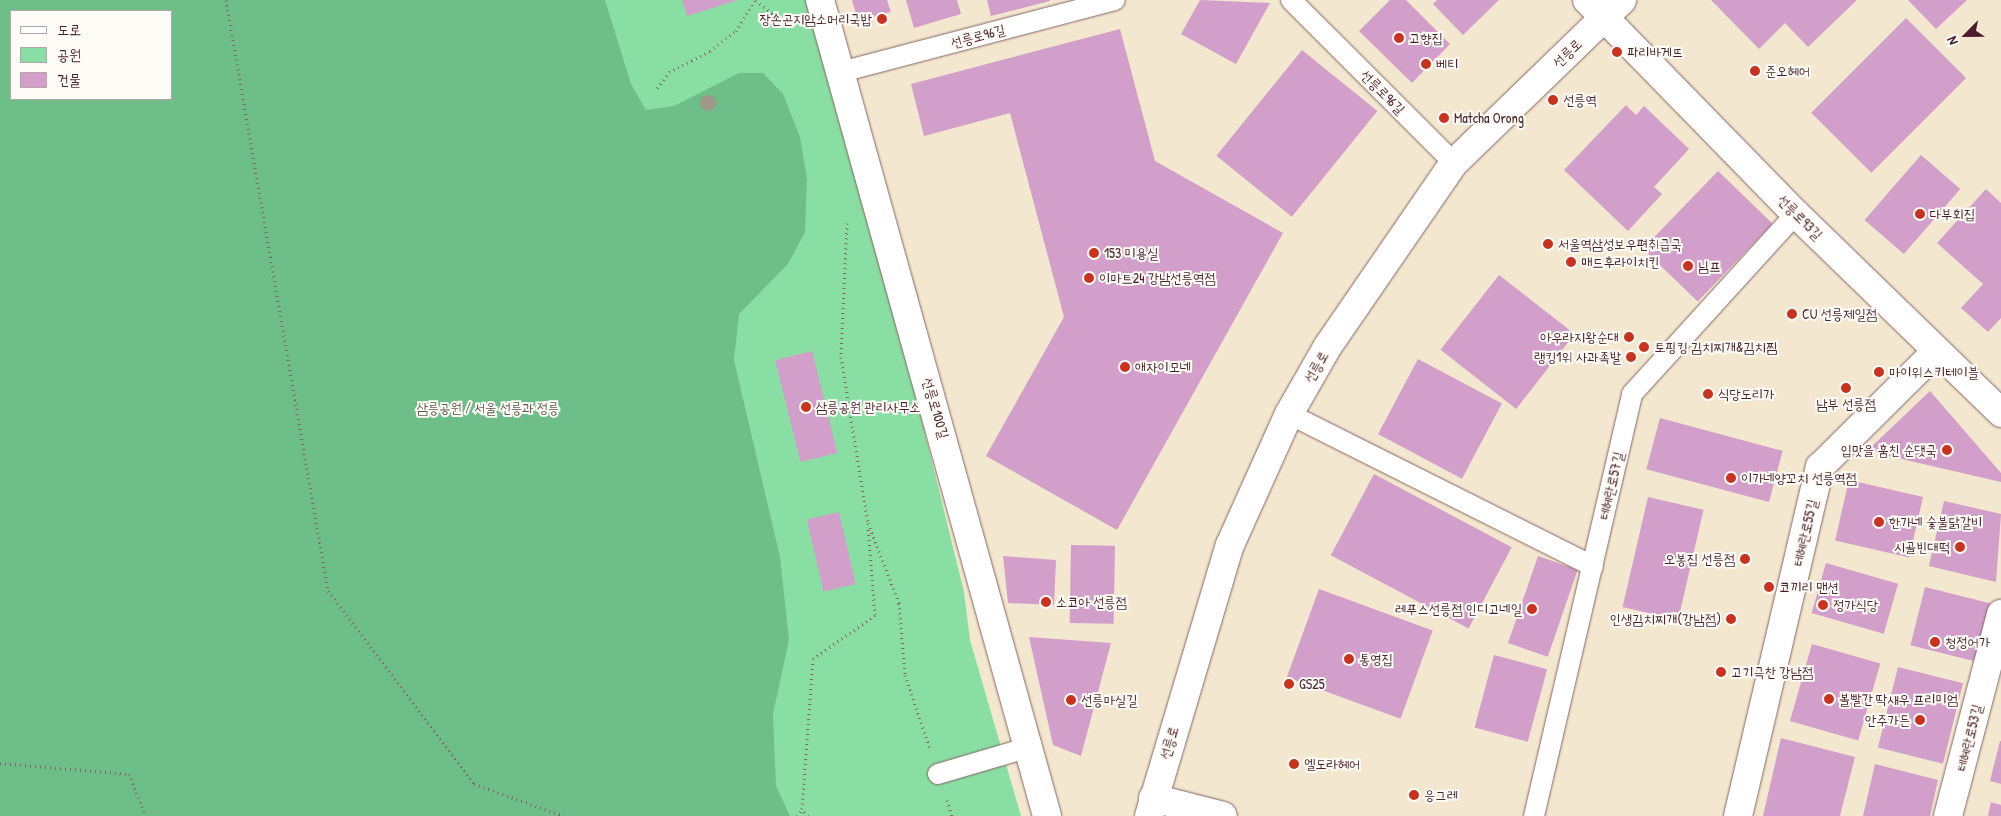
<!DOCTYPE html>
<meta charset="utf-8">
<style>
body{margin:0}
#map{position:relative;width:2001px;height:816px;overflow:hidden;background:#f3e7cf;font-family:"Patrick Hand","Poor Story",sans-serif}
div>[style]{position:absolute}
.green>*{inset:0;background:#89dfa3}
.forest>*{inset:0;background:#6ebe89}
.building>*{inset:0;background:#d19fc9;transform-origin:0 0}
.path>*{height:3px;margin-top:-1.5px;transform-origin:0;background:repeating-linear-gradient(90deg,#856564 0 1px,transparent 0 5px)}
.roads{filter:drop-shadow(0 0 1px #856564) drop-shadow(0 0 1px #856564)}
.service>*{height:20px;margin:-10px;padding:0 10px;transform-origin:10px;border-radius:10px;background:#fff}
.minor>*{height:28px;margin:-14px;padding:0 14px;transform-origin:14px;border-radius:14px;background:#fff}
.tertiary>*{height:28px;margin:-14px;padding:0 14px;transform-origin:14px;border-radius:14px;background:#fff}
.secondary>*{height:28px;margin:-14px;padding:0 14px;transform-origin:14px;border-radius:14px;background:#fff}
.trees>*{width:16px;height:16px;margin:-8px;border-radius:50%;background:#a09989}
.dots>*{width:14px;height:14px;translate:-50% -50%;box-sizing:border-box;border:2px solid #fdfcf7;border-radius:50%}
span{translate:-50% -50%;white-space:nowrap;text-align:center;line-height:1.15;-webkit-text-stroke:4px #fdfcf7;paint-order:stroke}
.poi-label{font-size:14px;color:#4a1f2b}
.right{translate:-100% -50%;text-align:right}
.left{translate:0 -50%;text-align:left}
.street-label{font-size:14px;color:#4a1f2b}
.park-label{font-size:14px;color:#5d594f}
.legend{position:absolute;left:10px;top:10px;width:162px;height:90px;box-sizing:border-box;background:#fdfcf7;border:1px solid #b5a4a5;margin:0;padding:6px 9px;list-style:none;font-size:15px;color:#4a1f2b}
.legend li{display:flex;align-items:center;gap:10px;height:25px}
.legend b{width:25px;border:1px solid #b5a4a5}
.north{position:absolute;left:1941px;top:10px;width:50px;height:50px;-webkit-text-stroke:4px #fdfcf7;paint-order:stroke;rotate:247deg;font-size:14px;font-weight:700;line-height:20px;text-align:center;color:#4a1f2b}
.north::after{content:'';display:block;margin:auto;width:18px;height:22px;background:#4a1f2b;clip-path:polygon(50% 0,100% 100%,50% 72%,0 100%)}
</style>
<div id="map">
<div class="green">
<div style="clip-path:polygon(evenodd,0 0,812px 0,853px 140px,964px 592px,970px 640px,1021px 816px,0 816px,0 0,11px 11px,171px 11px,171px 99px,11px 99px,11px 11px)"></div>
</div>
<div class="forest">
<div style="clip-path:polygon(evenodd,0 0,605px 0,631px 84px,646px 110px,674px 106px,739px 73px,763px 73px,783px 94px,800px 137px,807px 179px,805px 232px,788px 264px,739px 314px,734px 360px,780px 557px,789px 640px,773px 714px,776px 786px,790px 816px,0 816px,0 0,11px 11px,171px 11px,171px 99px,11px 99px,11px 11px)"></div>
</div>
<div class="building">
<div style="clip-path:polygon(682px 0,738px 0,687px 16px)"></div>
<div style="clip-path:polygon(852px 0,887px 0,891px 12px,858px 21px)"></div>
<div style="clip-path:polygon(906px 0,957px 0,961px 14px,914px 28px)"></div>
<div style="clip-path:polygon(987px 0,1050px 0,1050px 1px,991px 16px)"></div>
<div style="clip-path:polygon(1200px 0,1270px 3px,1236px 64px,1181px 34px)"></div>
<div style="clip-path:polygon(1390px 0,1406px 0,1450px 44px,1412px 83px,1359px 31px)"></div>
<div style="clip-path:polygon(1437px 0,1499px 0,1463px 35px,1433px 4px)"></div>
<div style="clip-path:polygon(1711px 0,1857px 0,1808px 47px,1785px 23px,1759px 49px)"></div>
<div style="clip-path:polygon(1908px 0,1967px 0,1936px 29px)"></div>
<div style="left:1906px;top:18px;width:85px;height:134px;rotate:45deg"></div>
<div style="clip-path:polygon(1120px 29px,1155px 161px,1283px 233px,1117px 530px,986px 456px,1064px 317px,1010px 113px,924px 136px,911px 84px)"></div>
<div style="left:1302px;top:50px;width:97px;height:136px;rotate:39deg"></div>
<div style="clip-path:polygon(1626px 105px,1636px 115px,1644px 106px,1689px 149px,1654px 187px,1662px 194px,1628px 231px,1564px 170px)"></div>
<div style="left:1921px;top:155px;width:52px;height:86px;rotate:41deg"></div>
<div style="left:1718px;top:171px;width:76px;height:108px;rotate:44deg"></div>
<div style="clip-path:polygon(1986px 189px,2001px 203px,2001px 318px,1988px 332px,1961px 308px,1983px 284px,1937px 243px)"></div>
<div style="left:1499px;top:275px;width:96px;height:95px;rotate:38deg"></div>
<div style="left:812px;top:351px;width:105px;height:38px;rotate:76deg"></div>
<div style="left:1418px;top:359px;width:95px;height:85px;rotate:28deg"></div>
<div style="clip-path:polygon(1930px 391px,2001px 473px,2001px 482px,1867px 451px)"></div>
<div style="left:1660px;top:418px;width:127px;height:53px;rotate:15deg"></div>
<div style="left:1374px;top:474px;width:156px;height:92px;rotate:28deg"></div>
<div style="left:1849px;top:480px;width:76px;height:62px;rotate:13deg"></div>
<div style="left:1648px;top:497px;width:57px;height:113px;rotate:13deg"></div>
<div style="clip-path:polygon(1944px 501px,2001px 514px,1996px 582px,1929px 566px)"></div>
<div style="left:839px;top:512px;width:74px;height:33px;rotate:77deg"></div>
<div style="left:1071px;top:545px;width:44px;height:78px;rotate:1deg"></div>
<div style="clip-path:polygon(1003px 556px,1056px 560px,1054px 605px,1008px 603px)"></div>
<div style="left:1538px;top:556px;width:42px;height:92px;rotate:19deg"></div>
<div style="left:1826px;top:563px;width:75px;height:52px;rotate:16deg"></div>
<div style="left:1925px;top:587px;width:67px;height:60px;rotate:14deg"></div>
<div style="left:1319px;top:589px;width:121px;height:94px;rotate:20deg"></div>
<div style="clip-path:polygon(1029px 637px,1111px 643px,1081px 756px,1053px 745px)"></div>
<div style="left:1812px;top:644px;width:71px;height:80px;rotate:16deg"></div>
<div style="left:1494px;top:655px;width:55px;height:75px;rotate:15deg"></div>
<div style="left:1898px;top:667px;width:67px;height:83px;rotate:14deg"></div>
<div style="clip-path:polygon(1781px 738px,1855px 757px,1840px 816px,1763px 816px)"></div>
<div style="clip-path:polygon(2000px 741px,2001px 741px,2001px 784px,1990px 781px)"></div>
<div style="clip-path:polygon(1875px 764px,1938px 780px,1930px 816px,1863px 816px)"></div>
<div style="clip-path:polygon(1991px 802px,2001px 805px,2001px 816px,1988px 816px)"></div>
</div>
<div class="path">
<div style="left:226px;top:0;width:600px;rotate:80.21deg"></div>
<div style="left:328px;top:591px;width:242px;rotate:52.9deg"></div>
<div style="left:474px;top:784px;width:96px;rotate:19.6deg"></div>
<div style="left:756px;top:0;width:30px;rotate:40deg"></div>
<div style="left:779px;top:19px;width:14px;rotate:12deg"></div>
<div style="left:657px;top:88px;width:20px;rotate:-53deg"></div>
<div style="left:669px;top:72px;width:46px;rotate:-27.1deg"></div>
<div style="left:710px;top:51px;width:33px;rotate:-38deg"></div>
<div style="left:736px;top:31px;width:36px;rotate:-58deg"></div>
<div style="left:847px;top:223px;width:134px;rotate:92.6deg"></div>
<div style="left:841px;top:357px;width:168px;rotate:80.8deg"></div>
<div style="left:868px;top:523px;width:86px;rotate:68.8deg"></div>
<div style="left:899px;top:603px;width:72px;rotate:85.2deg"></div>
<div style="left:905px;top:675px;width:78px;rotate:71.3deg"></div>
<div style="left:0;top:763px;width:129px;rotate:4.9deg"></div>
<div style="left:129px;top:774px;width:45px;rotate:68deg"></div>
<div style="left:947px;top:800px;width:17px;rotate:73deg"></div>
<div style="left:797px;top:816px;width:9px;rotate:-54deg"></div>
<div style="left:808px;top:816px;width:9px;rotate:-131deg"></div>
<div style="left:802px;top:809px;width:150px;rotate:-85.8deg"></div>
<div style="left:813px;top:659px;width:76px;rotate:-35.4deg"></div>
<div style="left:875px;top:615px;width:88px;rotate:-94.5deg"></div>
</div>
<div class="roads">
<div class="service">
<div style="left:1291px;top:0;width:231px;rotate:45deg"></div>
<div style="left:841px;top:72px;width:283px;rotate:-14.7deg"></div>
<div style="left:1289px;top:414px;width:340px;rotate:26.6deg"></div>
<div style="left:938px;top:774px;width:96px;rotate:-16.4deg"></div>
<div style="left:1534px;top:816px;width:433px;rotate:-76.9deg"></div>
<div style="left:1632px;top:394px;width:244px;rotate:-47.7deg"></div>
</div>
<div class="minor">
<div style="left:1587px;top:0;width:299px;rotate:45.7deg"></div>
<div style="left:1796px;top:214px;width:286px;rotate:44.1deg"></div>
<div style="left:1153px;top:798px;width:72px;rotate:14.4deg"></div>
<div style="left:1738px;top:816px;width:359px;rotate:-76.8deg"></div>
<div style="left:1820px;top:467px;width:163px;rotate:-44.8deg"></div>
<div style="left:1948px;top:816px;width:209px;rotate:-75.3deg"></div>
</div>
<div class="tertiary">
<div style="left:820px;top:0;width:847px;rotate:74.45deg"></div>
</div>
<div class="secondary">
<div style="left:1149px;top:816px;width:283px;rotate:-73.4deg"></div>
<div style="left:1230px;top:545px;width:144px;rotate:-65.8deg"></div>
<div style="left:1289px;top:414px;width:78px;rotate:-60.2deg"></div>
<div style="left:1328px;top:346px;width:222px;rotate:-55.5deg"></div>
<div style="left:1454px;top:163px;width:234px;rotate:-44.1deg"></div>
</div>
</div>
<div class="trees">
<div style="left:708px;top:103px"></div>
</div>
<div class="dots">
<div style="left:882px;top:19px;background:#c8321e"></div>
<div style="left:1399px;top:38px;background:#c8321e"></div>
<div style="left:1617px;top:52px;background:#c8321e"></div>
<div style="left:1426px;top:64px;background:#c8321e"></div>
<div style="left:1755px;top:71px;background:#c8321e"></div>
<div style="left:1553px;top:100px;background:#c8321e"></div>
<div style="left:1444px;top:118px;background:#c8321e"></div>
<div style="left:1920px;top:214px;background:#c8321e"></div>
<div style="left:1548px;top:244px;background:#c8321e"></div>
<div style="left:1094px;top:253px;background:#c8321e"></div>
<div style="left:1571px;top:262px;background:#c8321e"></div>
<div style="left:1688px;top:266px;background:#c8321e"></div>
<div style="left:1089px;top:278px;background:#c8321e"></div>
<div style="left:1792px;top:314px;background:#c8321e"></div>
<div style="left:1629px;top:337px;background:#c8321e"></div>
<div style="left:1644px;top:347px;background:#c8321e"></div>
<div style="left:1631px;top:357px;background:#c8321e"></div>
<div style="left:1125px;top:367px;background:#c8321e"></div>
<div style="left:1879px;top:372px;background:#c8321e"></div>
<div style="left:1846px;top:388px;background:#c8321e"></div>
<div style="left:1708px;top:394px;background:#c8321e"></div>
<div style="left:806px;top:407px;background:#c8321e"></div>
<div style="left:1947px;top:450px;background:#c8321e"></div>
<div style="left:1731px;top:478px;background:#c8321e"></div>
<div style="left:1879px;top:522px;background:#c8321e"></div>
<div style="left:1960px;top:547px;background:#c8321e"></div>
<div style="left:1745px;top:559px;background:#c8321e"></div>
<div style="left:1769px;top:587px;background:#c8321e"></div>
<div style="left:1046px;top:602px;background:#c8321e"></div>
<div style="left:1823px;top:605px;background:#c8321e"></div>
<div style="left:1532px;top:609px;background:#c8321e"></div>
<div style="left:1731px;top:619px;background:#c8321e"></div>
<div style="left:1935px;top:642px;background:#c8321e"></div>
<div style="left:1349px;top:659px;background:#c8321e"></div>
<div style="left:1721px;top:672px;background:#c8321e"></div>
<div style="left:1289px;top:684px;background:#c8321e"></div>
<div style="left:1829px;top:699px;background:#c8321e"></div>
<div style="left:1071px;top:700px;background:#c8321e"></div>
<div style="left:1920px;top:720px;background:#c8321e"></div>
<div style="left:1294px;top:764px;background:#c8321e"></div>
<div style="left:1414px;top:795px;background:#c8321e"></div>
</div>
<div class="poi-label">
<span class="right" style="left:872px;top:19px">장손곤지암소머리국밥</span>
<span class="left" style="left:1409px;top:38px">고향집</span>
<span class="left" style="left:1627px;top:52px">파리바게뜨</span>
<span class="left" style="left:1436px;top:64px">베티</span>
<span class="left" style="left:1765px;top:71px">준오헤어</span>
<span class="left" style="left:1563px;top:100px">선릉역</span>
<span class="left" style="left:1454px;top:118px">Matcha Orong</span>
<span class="left" style="left:1930px;top:214px">다부회집</span>
<span class="left" style="left:1558px;top:244px">서울역삼성보우편취급국</span>
<span class="left" style="left:1104px;top:253px">153 미용실</span>
<span class="left" style="left:1581px;top:262px">매드후라이치킨</span>
<span class="left" style="left:1698px;top:266px">님프</span>
<span class="left" style="left:1099px;top:278px">이마트24 강남선릉역점</span>
<span class="left" style="left:1802px;top:314px">CU 선릉제일점</span>
<span class="right" style="left:1619px;top:337px">아우라지왕순대</span>
<span class="left" style="left:1654px;top:347px">토핑킹 김치찌개&amp;김치찜</span>
<span class="right" style="left:1621px;top:357px">랭킹1위 사과족발</span>
<span class="left" style="left:1135px;top:367px">애자이모네</span>
<span class="left" style="left:1889px;top:372px">마이위스키테이블</span>
<span class="left" style="left:1718px;top:394px">식당도리가</span>
<span style="left:1846px;top:404px">남부 선릉점</span>
<span class="left" style="left:816px;top:407px">삼릉공원 관리사무소</span>
<span class="right" style="left:1937px;top:450px">입맛을 훔친 순댓국</span>
<span class="left" style="left:1741px;top:478px">이가네양꼬치 선릉역점</span>
<span class="left" style="left:1889px;top:522px">한가네 숯불닭갈비</span>
<span class="right" style="left:1950px;top:547px">시골빈대떡</span>
<span class="right" style="left:1735px;top:559px">오봉집 선릉점</span>
<span class="left" style="left:1779px;top:587px">코끼리 맨션</span>
<span class="left" style="left:1056px;top:602px">소코아 선릉점</span>
<span class="left" style="left:1833px;top:605px">정가식당</span>
<span class="right" style="left:1522px;top:609px">레푸스선릉점 인디고네일</span>
<span class="right" style="left:1721px;top:619px">인생김치찌개(강남점)</span>
<span class="left" style="left:1945px;top:642px">청정어가</span>
<span class="left" style="left:1359px;top:659px">통영집</span>
<span class="left" style="left:1731px;top:672px">고기극찬 강남점</span>
<span class="left" style="left:1299px;top:684px">GS25</span>
<span class="left" style="left:1839px;top:699px">볼빨간 딱새우 프리미엄</span>
<span class="left" style="left:1081px;top:700px">선릉마실길</span>
<span class="right" style="left:1910px;top:720px">안주가든</span>
<span class="left" style="left:1304px;top:764px">엘도라헤어</span>
<span class="left" style="left:1424px;top:795px">응그레</span>
</div>
<div class="street-label">
<span style="left:978px;top:36px;rotate:-15deg">선릉로96길</span>
<span style="left:1567px;top:53px;rotate:-44deg">선릉로</span>
<span style="left:1383px;top:92px;rotate:45deg">선릉로96길</span>
<span style="left:1800px;top:217px;rotate:45deg">선릉로93길</span>
<span style="left:1316px;top:367px;rotate:-60deg">선릉로</span>
<span style="left:936px;top:408px;rotate:74deg">선릉로100길</span>
<span style="left:1611px;top:486px;rotate:-77deg">테헤란로57길</span>
<span style="left:1805px;top:533px;rotate:-77deg">테헤란로55길</span>
<span style="left:1969px;top:738px;rotate:-76deg">테헤란로53길</span>
<span style="left:1169px;top:743px;rotate:-74deg">선릉로</span>
</div>
<div class="park-label">
<span style="left:488px;top:408px">삼릉공원 / 서울 선릉과 정릉</span>
</div>
<ul class="legend">
<li><b style="height:6px;background:#fff"></b>도로</li>
<li><b style="height:14px;background:#89dfa3"></b>공원</li>
<li><b style="height:14px;background:#d19fc9"></b>건물</li>
</ul>
<div class="north">N</div>
</div>
